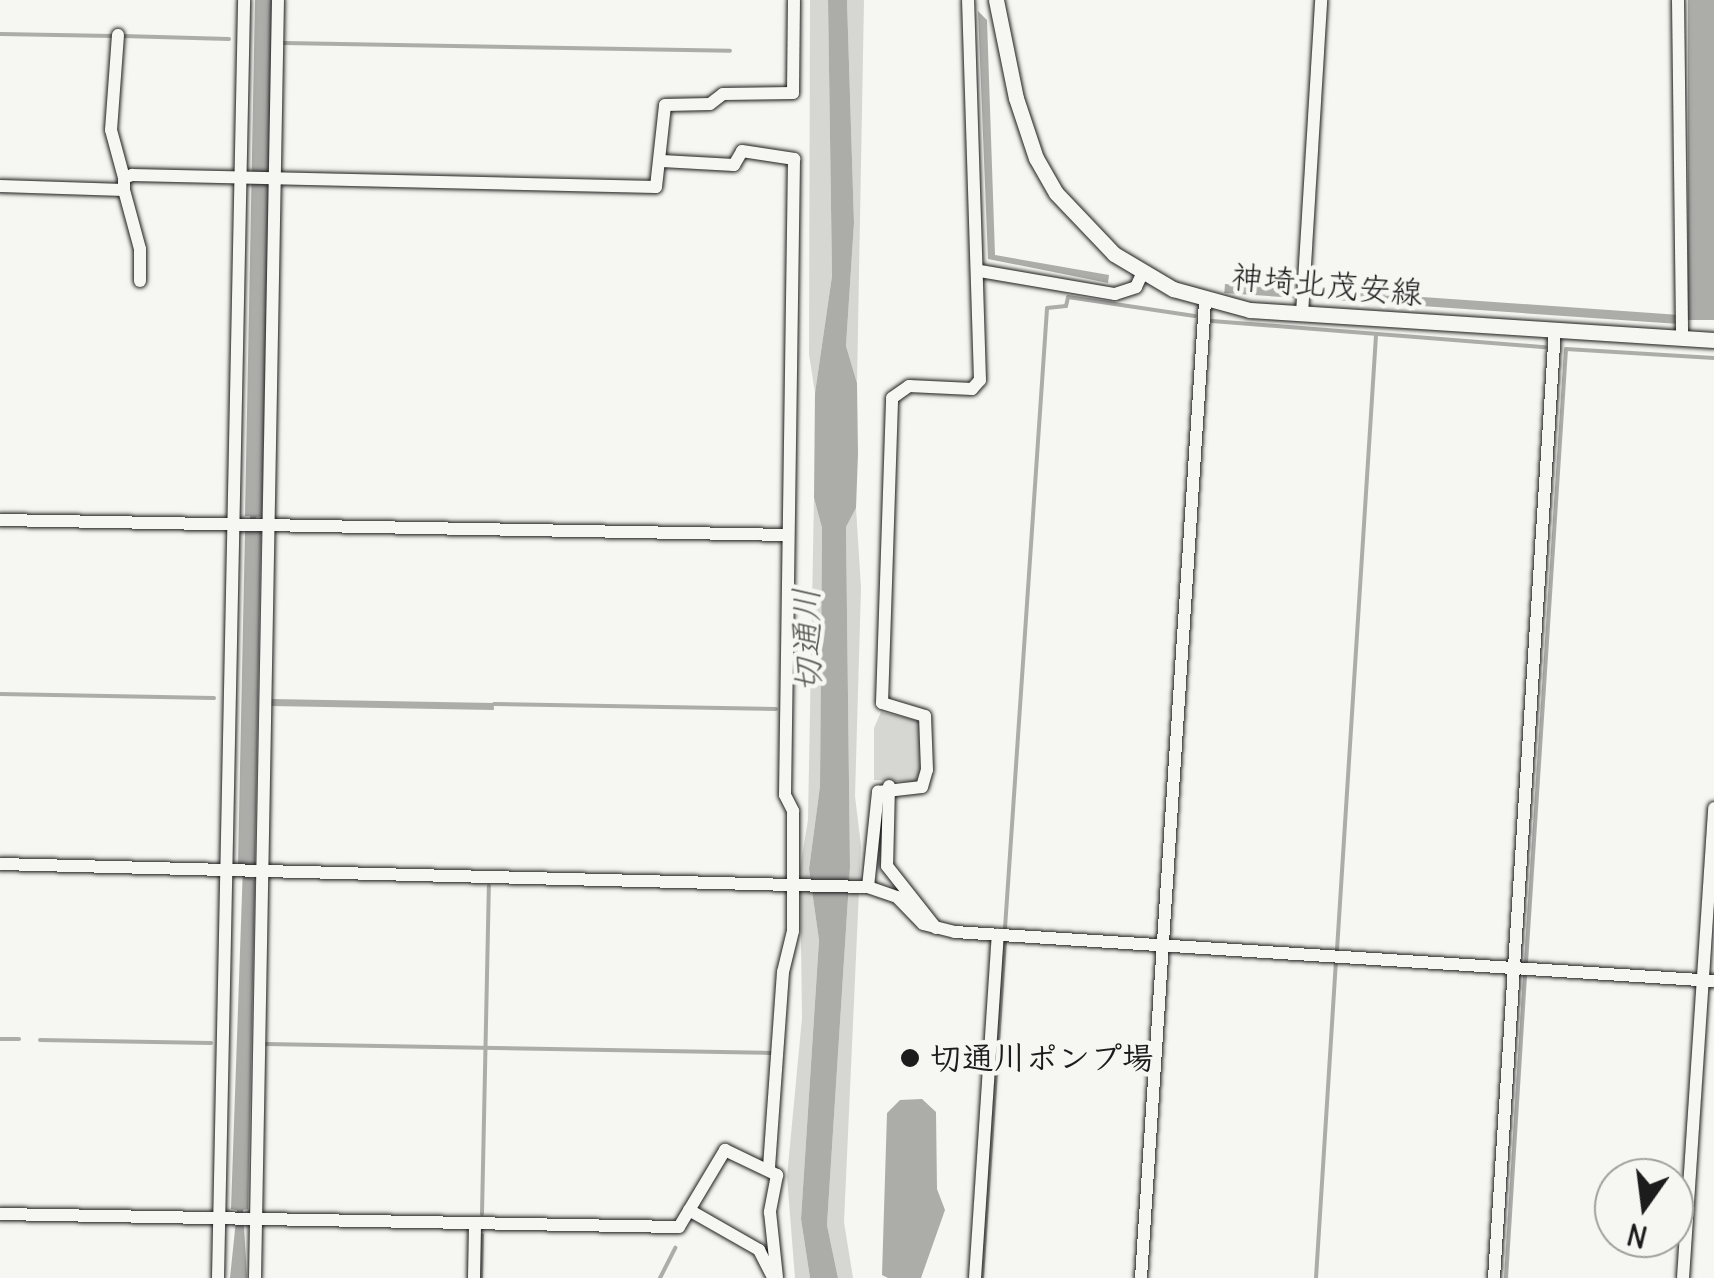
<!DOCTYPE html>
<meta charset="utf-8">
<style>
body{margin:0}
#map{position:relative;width:1714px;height:1278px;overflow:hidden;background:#f6f6f2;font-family:Delius,"Klee One",sans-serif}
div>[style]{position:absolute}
.green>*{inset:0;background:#d6d6d2}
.water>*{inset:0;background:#acaca9;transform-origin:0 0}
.stream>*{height:4px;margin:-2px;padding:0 2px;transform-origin:2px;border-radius:2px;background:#acaca9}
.roads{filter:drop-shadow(0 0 2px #1c1c1c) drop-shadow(0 0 2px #1c1c1c)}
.minor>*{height:12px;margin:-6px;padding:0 6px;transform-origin:6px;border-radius:6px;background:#f6f6f2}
.major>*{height:15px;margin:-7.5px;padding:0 7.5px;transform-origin:7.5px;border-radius:7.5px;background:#f6f6f2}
.dots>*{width:28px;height:28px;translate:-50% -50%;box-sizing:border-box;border:5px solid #f6f6f2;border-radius:50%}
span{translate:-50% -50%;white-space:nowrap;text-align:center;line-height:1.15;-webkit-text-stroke:9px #f6f6f2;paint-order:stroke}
.street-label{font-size:32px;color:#1c1c1c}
.poi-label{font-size:32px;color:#1c1c1c;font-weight:700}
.left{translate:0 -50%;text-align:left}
.water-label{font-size:35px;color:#565654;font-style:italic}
.north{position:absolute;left:1594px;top:1158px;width:100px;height:100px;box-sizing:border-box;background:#f6f6f2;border:2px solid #9f9f9c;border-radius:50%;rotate:194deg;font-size:28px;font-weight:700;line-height:40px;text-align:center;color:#1c1c1c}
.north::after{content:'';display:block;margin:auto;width:35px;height:45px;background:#1c1c1c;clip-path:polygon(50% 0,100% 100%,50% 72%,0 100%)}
</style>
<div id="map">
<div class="green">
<div style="clip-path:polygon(810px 0,828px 0,832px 276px,815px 393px,809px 354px)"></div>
<div style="clip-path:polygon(847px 0,864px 0,857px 383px,846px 346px,854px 223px)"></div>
<div style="clip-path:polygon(814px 498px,822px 528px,820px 786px,809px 869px,819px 939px,801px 1219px,810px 1278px,795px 1278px,787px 1177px,802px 1018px,800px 868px,808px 820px)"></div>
<div style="clip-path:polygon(856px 508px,861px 588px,855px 796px,861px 846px,844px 1222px,853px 1278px,838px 1278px,827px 1225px,850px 867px,846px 527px)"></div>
<div style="clip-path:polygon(881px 712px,920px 721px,921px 772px,914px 782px,874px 780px,874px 728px)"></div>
</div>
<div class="water">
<div style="clip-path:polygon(255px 0,273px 0,262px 516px,256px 517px,261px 532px,255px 864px,249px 877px,255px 880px,248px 1209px,243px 1210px,247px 1278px,230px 1278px,237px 1210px,231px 1209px,243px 865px,238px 864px,245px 531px,250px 531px,250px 516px,245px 516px)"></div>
<div style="clip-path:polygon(828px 0,847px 0,854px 223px,846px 346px,857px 383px,858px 454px,856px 508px,846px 527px,850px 867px,827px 1225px,838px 1278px,810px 1278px,801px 1219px,819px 940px,809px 869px,820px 786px,822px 528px,814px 498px,815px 393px,832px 276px)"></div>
<div style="left:1688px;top:0;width:26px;height:320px"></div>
<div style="clip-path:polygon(978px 11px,987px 20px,995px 255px,1109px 275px,1108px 283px,988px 259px)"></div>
<div style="left:1225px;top:284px;width:73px;height:9px;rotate:4deg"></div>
<div style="left:1308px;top:289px;width:369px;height:9px;rotate:4deg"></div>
<div style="left:271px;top:699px;width:223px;height:7px;rotate:1deg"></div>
<div style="clip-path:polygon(922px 1099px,936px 1112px,937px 1189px,945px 1210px,921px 1278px,888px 1278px,882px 1275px,887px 1113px,900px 1100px)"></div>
</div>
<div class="stream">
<div style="left:0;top:34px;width:113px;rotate:1deg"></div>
<div style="left:123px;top:36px;width:106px;rotate:1.6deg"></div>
<div style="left:284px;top:43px;width:446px;rotate:1deg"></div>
<div style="left:1212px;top:321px;width:334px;rotate:4.5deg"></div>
<div style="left:0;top:694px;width:214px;rotate:1.1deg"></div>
<div style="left:494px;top:704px;width:282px;rotate:1deg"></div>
<div style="left:1005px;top:928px;width:621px;rotate:-86.12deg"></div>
<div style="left:1047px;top:308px;width:19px;rotate:-6deg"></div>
<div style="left:1066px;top:306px;width:9px;rotate:-77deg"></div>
<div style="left:1068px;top:297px;width:128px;rotate:8.5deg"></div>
<div style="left:1337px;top:950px;width:615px;rotate:-86.37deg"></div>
<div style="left:1526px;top:963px;width:615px;rotate:-86.27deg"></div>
<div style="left:1566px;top:349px;width:148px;rotate:3.5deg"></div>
<div style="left:0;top:1039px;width:19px"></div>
<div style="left:40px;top:1040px;width:171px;rotate:1deg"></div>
<div style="left:265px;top:1044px;width:508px;rotate:1.01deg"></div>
<div style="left:482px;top:1214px;width:328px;rotate:-88.8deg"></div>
<div style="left:481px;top:1278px;width:43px;rotate:-88.7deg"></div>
<div style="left:660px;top:1278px;width:34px;rotate:-63deg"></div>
<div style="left:982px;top:1278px;width:339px;rotate:-86.1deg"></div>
<div style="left:1316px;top:1278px;width:315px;rotate:-86.4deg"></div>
<div style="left:1506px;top:1278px;width:303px;rotate:-86.4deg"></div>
</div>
<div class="roads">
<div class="minor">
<div style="left:1678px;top:0;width:338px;rotate:89.3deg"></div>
<div style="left:118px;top:35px;width:95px;rotate:94.2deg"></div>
<div style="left:111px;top:130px;width:50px;rotate:74.8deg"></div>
<div style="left:662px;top:161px;width:72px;rotate:3.2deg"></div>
<div style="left:734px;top:165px;width:16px;rotate:-60deg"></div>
<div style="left:742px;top:151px;width:53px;rotate:8.7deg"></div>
<div style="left:794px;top:159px;width:636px;rotate:90.81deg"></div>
<div style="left:785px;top:795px;width:18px;rotate:63deg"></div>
<div style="left:793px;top:811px;width:120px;rotate:90deg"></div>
<div style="left:793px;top:931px;width:42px;rotate:103.7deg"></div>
<div style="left:783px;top:972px;width:196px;rotate:94.1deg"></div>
<div style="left:0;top:186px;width:124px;rotate:1.8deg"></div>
<div style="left:124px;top:190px;width:12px;rotate:-90deg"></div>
<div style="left:124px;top:178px;width:9px;rotate:-21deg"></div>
<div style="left:132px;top:175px;width:524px;rotate:1.31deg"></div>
<div style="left:656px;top:187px;width:82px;rotate:-83.7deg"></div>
<div style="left:665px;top:105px;width:45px;rotate:-1.3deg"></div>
<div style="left:710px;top:104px;width:16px;rotate:-38deg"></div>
<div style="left:723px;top:94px;width:70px;rotate:-0.8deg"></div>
<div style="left:793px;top:93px;width:93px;rotate:-89.4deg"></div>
<div style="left:124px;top:190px;width:61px;rotate:74.8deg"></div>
<div style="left:140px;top:249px;width:32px;rotate:90deg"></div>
<div style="left:980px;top:271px;width:137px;rotate:9.7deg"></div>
<div style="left:1115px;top:294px;width:22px;rotate:-18deg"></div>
<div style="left:1136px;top:287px;width:14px;rotate:-65deg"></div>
<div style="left:1302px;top:314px;width:315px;rotate:-86.5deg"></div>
<div style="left:0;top:520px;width:787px;rotate:1.09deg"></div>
<div style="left:889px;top:786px;width:80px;rotate:91.4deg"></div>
<div style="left:887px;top:866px;width:79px;rotate:51.7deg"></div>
<div style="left:0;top:864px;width:868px;rotate:1.52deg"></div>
<div style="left:868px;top:887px;width:31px;rotate:19deg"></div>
<div style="left:897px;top:897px;width:37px;rotate:46deg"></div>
<div style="left:923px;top:924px;width:33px;rotate:14deg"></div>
<div style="left:955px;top:932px;width:761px;rotate:3.69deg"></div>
<div style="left:868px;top:887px;width:96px;rotate:-84deg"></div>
<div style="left:878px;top:792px;width:44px;rotate:-6.5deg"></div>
<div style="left:922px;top:787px;width:18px;rotate:-74deg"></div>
<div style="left:927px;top:770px;width:54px;rotate:-92.1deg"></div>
<div style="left:925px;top:716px;width:45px;rotate:-163.2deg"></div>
<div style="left:882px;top:703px;width:305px;rotate:-88.1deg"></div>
<div style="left:892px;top:398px;width:21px;rotate:-35deg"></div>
<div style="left:909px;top:386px;width:63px;rotate:2.7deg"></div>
<div style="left:972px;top:389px;width:12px;rotate:-48deg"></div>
<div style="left:980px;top:380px;width:380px;rotate:-91.8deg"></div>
<div style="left:689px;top:1210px;width:81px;rotate:29.7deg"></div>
<div style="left:759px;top:1250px;width:31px;rotate:63deg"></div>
<div style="left:0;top:1214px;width:679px;rotate:1.1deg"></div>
<div style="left:679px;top:1227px;width:90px;rotate:-59.1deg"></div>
<div style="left:725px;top:1150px;width:58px;rotate:25.7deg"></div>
<div style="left:777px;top:1175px;width:38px;rotate:101deg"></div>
<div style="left:770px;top:1212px;width:66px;rotate:83.9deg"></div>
<div style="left:218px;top:1278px;width:1278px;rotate:-88.83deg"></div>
<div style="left:255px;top:1278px;width:1278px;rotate:-88.97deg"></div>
<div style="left:474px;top:1278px;width:54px;rotate:-88.9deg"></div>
<div style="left:975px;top:1278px;width:344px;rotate:-86.2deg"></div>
<div style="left:1141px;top:1278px;width:979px;rotate:-86.25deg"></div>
<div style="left:1494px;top:1278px;width:950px;rotate:-86.32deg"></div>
<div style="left:1683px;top:1278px;width:471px;rotate:-86.2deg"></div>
</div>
<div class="major">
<div style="left:996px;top:0;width:100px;rotate:78.5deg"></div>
<div style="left:1016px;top:98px;width:63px;rotate:71.6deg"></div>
<div style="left:1036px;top:158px;width:40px;rotate:60.3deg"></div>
<div style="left:1056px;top:193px;width:84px;rotate:46.4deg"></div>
<div style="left:1114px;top:254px;width:69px;rotate:30.7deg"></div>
<div style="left:1173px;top:289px;width:80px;rotate:15.3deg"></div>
<div style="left:1250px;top:310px;width:465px;rotate:3.7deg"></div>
</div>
</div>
<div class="dots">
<div style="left:910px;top:1058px;background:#1c1c1c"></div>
</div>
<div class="street-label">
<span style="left:1327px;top:285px;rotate:5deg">神埼北茂安線</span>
</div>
<div class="poi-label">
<span class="left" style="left:930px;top:1058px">切通川ポンプ場</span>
</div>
<div class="water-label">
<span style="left:806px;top:640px;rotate:-91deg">切通川</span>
</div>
<div class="north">N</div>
</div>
